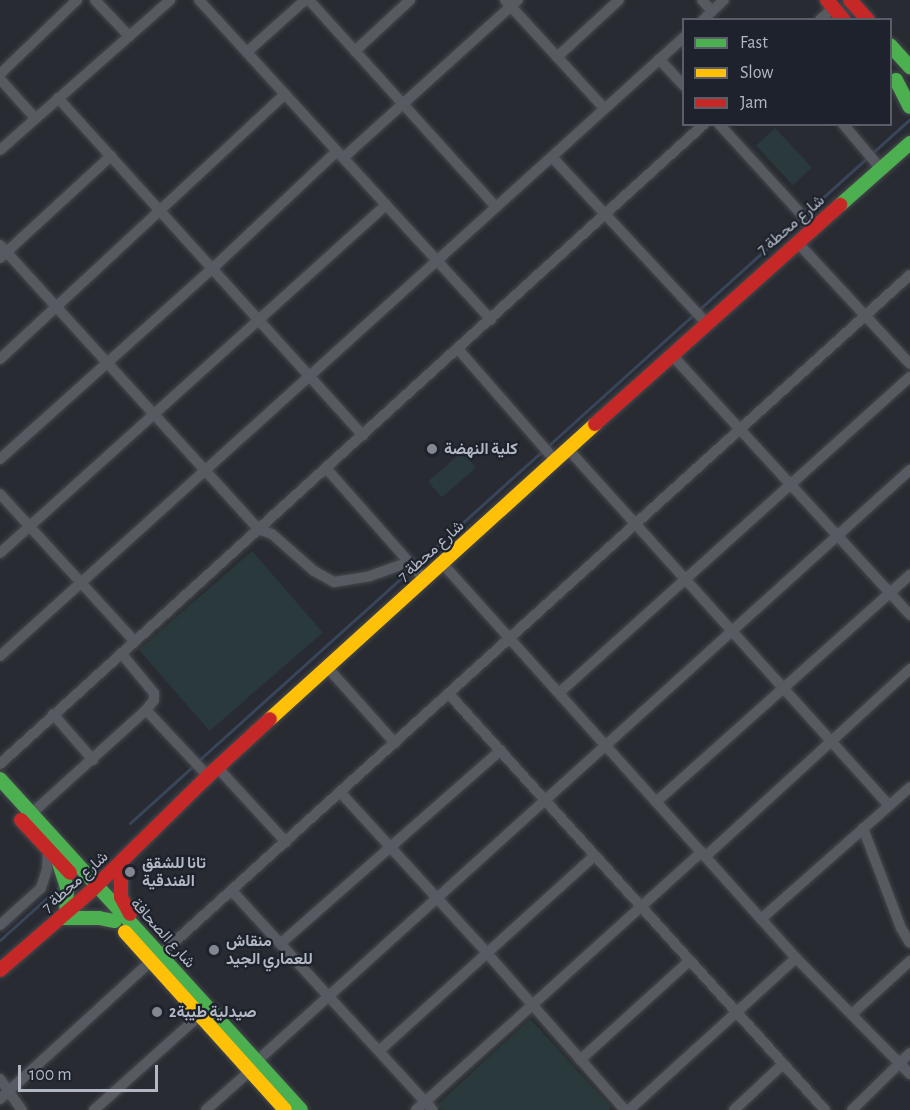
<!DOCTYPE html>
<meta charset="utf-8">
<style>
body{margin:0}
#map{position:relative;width:910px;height:1110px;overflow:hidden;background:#282c32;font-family:"Alegreya Sans",Vazirmatn,sans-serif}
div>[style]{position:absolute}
.green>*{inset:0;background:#2a393b;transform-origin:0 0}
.stream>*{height:3px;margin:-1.5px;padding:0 1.5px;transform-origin:1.5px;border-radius:1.5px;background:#39455a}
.roads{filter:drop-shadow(0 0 2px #46484d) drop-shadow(0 0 2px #46484d)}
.street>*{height:10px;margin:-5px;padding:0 5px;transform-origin:5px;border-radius:5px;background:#575a61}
.fast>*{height:14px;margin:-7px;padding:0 7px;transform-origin:7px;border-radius:7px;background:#4caf50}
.slow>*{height:14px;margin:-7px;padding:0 7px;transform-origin:7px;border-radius:7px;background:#ffc107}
.jam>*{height:14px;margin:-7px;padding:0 7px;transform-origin:7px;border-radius:7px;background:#c62828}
.dots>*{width:16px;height:16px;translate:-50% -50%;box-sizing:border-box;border:3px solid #1d222c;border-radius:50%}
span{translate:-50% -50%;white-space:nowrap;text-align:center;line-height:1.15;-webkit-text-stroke:4.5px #1d222c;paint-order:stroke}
.street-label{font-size:16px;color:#b2b8c3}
.poi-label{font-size:16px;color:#b2b8c3;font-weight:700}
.left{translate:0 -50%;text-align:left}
.legend{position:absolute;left:682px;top:18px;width:210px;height:108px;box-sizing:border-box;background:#1d222c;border:2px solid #595e68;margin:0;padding:8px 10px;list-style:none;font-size:18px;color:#b2b8c3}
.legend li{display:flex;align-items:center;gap:12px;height:30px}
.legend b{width:30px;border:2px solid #595e68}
.scale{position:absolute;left:18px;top:1065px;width:140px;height:27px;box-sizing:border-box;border:3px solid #b2b8c3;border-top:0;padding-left:8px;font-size:18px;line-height:21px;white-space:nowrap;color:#b2b8c3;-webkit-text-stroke:4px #1d222c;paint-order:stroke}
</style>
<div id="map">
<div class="green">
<div style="left:775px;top:128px;width:54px;height:26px;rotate:47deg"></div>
<div style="left:462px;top:452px;width:21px;height:45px;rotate:49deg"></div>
<div style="left:252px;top:551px;width:108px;height:150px;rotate:49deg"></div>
<div style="clip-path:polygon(530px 1019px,611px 1107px,609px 1110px,442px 1110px,437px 1105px)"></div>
</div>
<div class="stream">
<div style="left:548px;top:446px;width:488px;rotate:-42.1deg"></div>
<div style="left:198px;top:761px;width:464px;rotate:-42deg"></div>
<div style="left:130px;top:823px;width:85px;rotate:-42.1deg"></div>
<div style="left:0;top:940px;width:82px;rotate:-42deg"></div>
</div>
<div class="roads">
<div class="street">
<div style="left:95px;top:0;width:50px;rotate:46.6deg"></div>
<div style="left:199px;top:0;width:433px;rotate:47.6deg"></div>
<div style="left:309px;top:0;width:279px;rotate:47.9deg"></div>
<div style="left:505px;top:0;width:147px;rotate:47.5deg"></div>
<div style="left:702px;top:0;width:15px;rotate:48deg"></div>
<div style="left:703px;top:20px;width:29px;rotate:-44deg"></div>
<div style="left:820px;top:20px;width:19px;rotate:-43deg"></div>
<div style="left:355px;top:51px;width:75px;rotate:-42.8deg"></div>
<div style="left:247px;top:52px;width:78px;rotate:-41.9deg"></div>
<div style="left:557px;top:57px;width:84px;rotate:-42.6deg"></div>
<div style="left:659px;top:59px;width:37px;rotate:47deg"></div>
<div style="left:0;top:74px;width:107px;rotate:-43.9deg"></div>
<div style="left:0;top:79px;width:52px;rotate:48.1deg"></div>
<div style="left:58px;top:98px;width:455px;rotate:47.9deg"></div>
<div style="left:719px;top:124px;width:139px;rotate:47.6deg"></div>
<div style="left:843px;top:124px;width:59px;rotate:49.8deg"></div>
<div style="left:0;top:150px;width:227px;rotate:-41.4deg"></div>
<div style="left:552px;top:157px;width:226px;rotate:47.1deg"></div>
<div style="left:343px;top:158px;width:236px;rotate:-42.1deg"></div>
<div style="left:797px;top:242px;width:166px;rotate:47.2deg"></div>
<div style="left:0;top:245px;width:384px;rotate:47.7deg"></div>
<div style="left:258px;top:529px;width:15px;rotate:20deg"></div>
<div style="left:272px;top:534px;width:56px;rotate:41.4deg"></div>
<div style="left:314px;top:571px;width:23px;rotate:29deg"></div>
<div style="left:334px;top:582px;width:36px;rotate:-9deg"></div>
<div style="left:370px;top:576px;width:41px;rotate:-19.7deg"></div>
<div style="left:0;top:258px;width:151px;rotate:-42.6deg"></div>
<div style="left:458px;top:349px;width:147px;rotate:48.9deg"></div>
<div style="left:671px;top:354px;width:354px;rotate:47.5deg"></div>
<div style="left:0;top:359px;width:389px;rotate:-42.9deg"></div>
<div style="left:568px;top:449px;width:479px;rotate:48deg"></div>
<div style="left:0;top:459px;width:286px;rotate:-41.9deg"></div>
<div style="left:213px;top:268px;width:170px;rotate:-43.3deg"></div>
<div style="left:326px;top:468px;width:148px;rotate:48.6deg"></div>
<div style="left:0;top:494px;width:199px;rotate:47.6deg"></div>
<div style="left:0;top:553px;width:520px;rotate:-42.04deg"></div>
<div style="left:442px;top:563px;width:530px;rotate:48.13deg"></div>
<div style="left:796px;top:958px;width:163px;rotate:45.5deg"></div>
<div style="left:121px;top:653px;width:52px;rotate:50.5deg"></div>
<div style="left:154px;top:693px;width:7px;rotate:90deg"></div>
<div style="left:154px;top:700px;width:13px;rotate:129deg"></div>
<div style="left:146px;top:710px;width:91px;rotate:46.8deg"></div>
<div style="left:0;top:656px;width:923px;rotate:-42.14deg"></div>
<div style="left:327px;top:667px;width:102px;rotate:48.2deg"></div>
<div style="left:559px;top:693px;width:472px;rotate:-42deg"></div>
<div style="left:449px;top:694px;width:561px;rotate:47.89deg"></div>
<div style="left:53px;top:714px;width:61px;rotate:49deg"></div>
<div style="left:0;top:764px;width:951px;rotate:-42.27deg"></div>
<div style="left:217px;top:767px;width:102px;rotate:47.4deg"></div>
<div style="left:341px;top:793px;width:215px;rotate:47.6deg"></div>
<div style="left:486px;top:952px;width:210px;rotate:48.7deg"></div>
<div style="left:656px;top:802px;width:341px;rotate:-41.8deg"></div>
<div style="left:31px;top:814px;width:155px;rotate:-42.1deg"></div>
<div style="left:863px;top:828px;width:107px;rotate:69.2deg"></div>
<div style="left:901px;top:928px;width:17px;rotate:59deg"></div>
<div style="left:706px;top:856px;width:277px;rotate:-42.5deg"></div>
<div style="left:232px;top:891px;width:297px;rotate:47.5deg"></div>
<div style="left:761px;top:919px;width:199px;rotate:-41.5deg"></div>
<div style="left:0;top:925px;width:55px;rotate:-42.1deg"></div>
<div style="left:41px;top:888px;width:20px;rotate:-72deg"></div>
<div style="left:47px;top:869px;width:21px;rotate:-87deg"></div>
<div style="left:280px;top:944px;width:294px;rotate:-41.3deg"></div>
<div style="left:160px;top:955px;width:1012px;rotate:-42.2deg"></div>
<div style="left:852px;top:1014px;width:79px;rotate:-42.4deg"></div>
<div style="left:379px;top:1051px;width:290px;rotate:-42.2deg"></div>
<div style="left:580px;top:1060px;width:146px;rotate:-42.2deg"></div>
<div style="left:257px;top:1061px;width:881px;rotate:-42.15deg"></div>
<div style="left:0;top:1079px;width:38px;rotate:55deg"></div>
<div style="left:0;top:1099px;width:205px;rotate:-42.4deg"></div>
<div style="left:94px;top:1110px;width:142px;rotate:-41.9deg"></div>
<div style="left:206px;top:1110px;width:59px;rotate:-41.6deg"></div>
<div style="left:416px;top:1110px;width:385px;rotate:-42.1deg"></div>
<div style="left:629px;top:1110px;width:226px;rotate:-42.3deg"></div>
<div style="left:734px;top:1110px;width:66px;rotate:-43.2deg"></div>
<div style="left:852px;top:1110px;width:81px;rotate:-44.5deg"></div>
</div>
<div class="fast">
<div style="left:890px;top:45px;width:30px;rotate:48deg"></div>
<div style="left:896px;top:80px;width:30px;rotate:63deg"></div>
<div style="left:840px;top:205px;width:94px;rotate:-41.5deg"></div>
<div style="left:0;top:779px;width:447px;rotate:47.7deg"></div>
<div style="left:59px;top:863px;width:26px;rotate:72deg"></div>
<div style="left:67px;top:888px;width:25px;rotate:92deg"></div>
<div style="left:61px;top:918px;width:38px"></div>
<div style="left:99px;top:918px;width:16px;rotate:11deg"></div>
</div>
<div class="slow">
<div style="left:270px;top:719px;width:439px;rotate:-42.2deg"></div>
<div style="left:125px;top:932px;width:239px;rotate:48deg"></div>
</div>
<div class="jam">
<div style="left:827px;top:0;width:26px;rotate:50deg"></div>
<div style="left:850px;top:0;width:27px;rotate:48deg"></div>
<div style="left:595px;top:424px;width:329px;rotate:-41.8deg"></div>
<div style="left:21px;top:820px;width:72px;rotate:47.2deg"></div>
<div style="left:121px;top:863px;width:34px;rotate:90deg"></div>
<div style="left:121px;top:897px;width:19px;rotate:62deg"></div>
<div style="left:0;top:970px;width:118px;rotate:-40.9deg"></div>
<div style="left:89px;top:893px;width:167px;rotate:-44.5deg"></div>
<div style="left:208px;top:776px;width:84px;rotate:-42.6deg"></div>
</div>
</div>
<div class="dots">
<div style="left:432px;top:449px;background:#828790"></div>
<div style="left:130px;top:872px;background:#828790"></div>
<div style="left:214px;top:950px;background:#828790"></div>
<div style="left:157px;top:1012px;background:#828790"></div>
</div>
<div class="street-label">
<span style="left:791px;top:225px;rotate:-41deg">شارع محطة 7</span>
<span style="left:431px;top:551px;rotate:-42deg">شارع محطة 7</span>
<span style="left:75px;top:882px;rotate:-42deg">شارع محطة 7</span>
<span style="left:163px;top:933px;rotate:48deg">شارع الصحافة</span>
</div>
<div class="poi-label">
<span class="left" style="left:444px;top:449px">كلية النهضة</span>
<span class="left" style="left:142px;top:872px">تانا للشقق<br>الفندقية</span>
<span class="left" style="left:226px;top:950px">منقاش<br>للعماري الجيد</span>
<span class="left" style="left:169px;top:1012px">صيدلية طيبة2</span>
</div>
<ul class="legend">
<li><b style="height:8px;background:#4caf50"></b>Fast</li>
<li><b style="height:8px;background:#ffc107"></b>Slow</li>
<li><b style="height:8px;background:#c62828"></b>Jam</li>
</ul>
<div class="scale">100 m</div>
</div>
